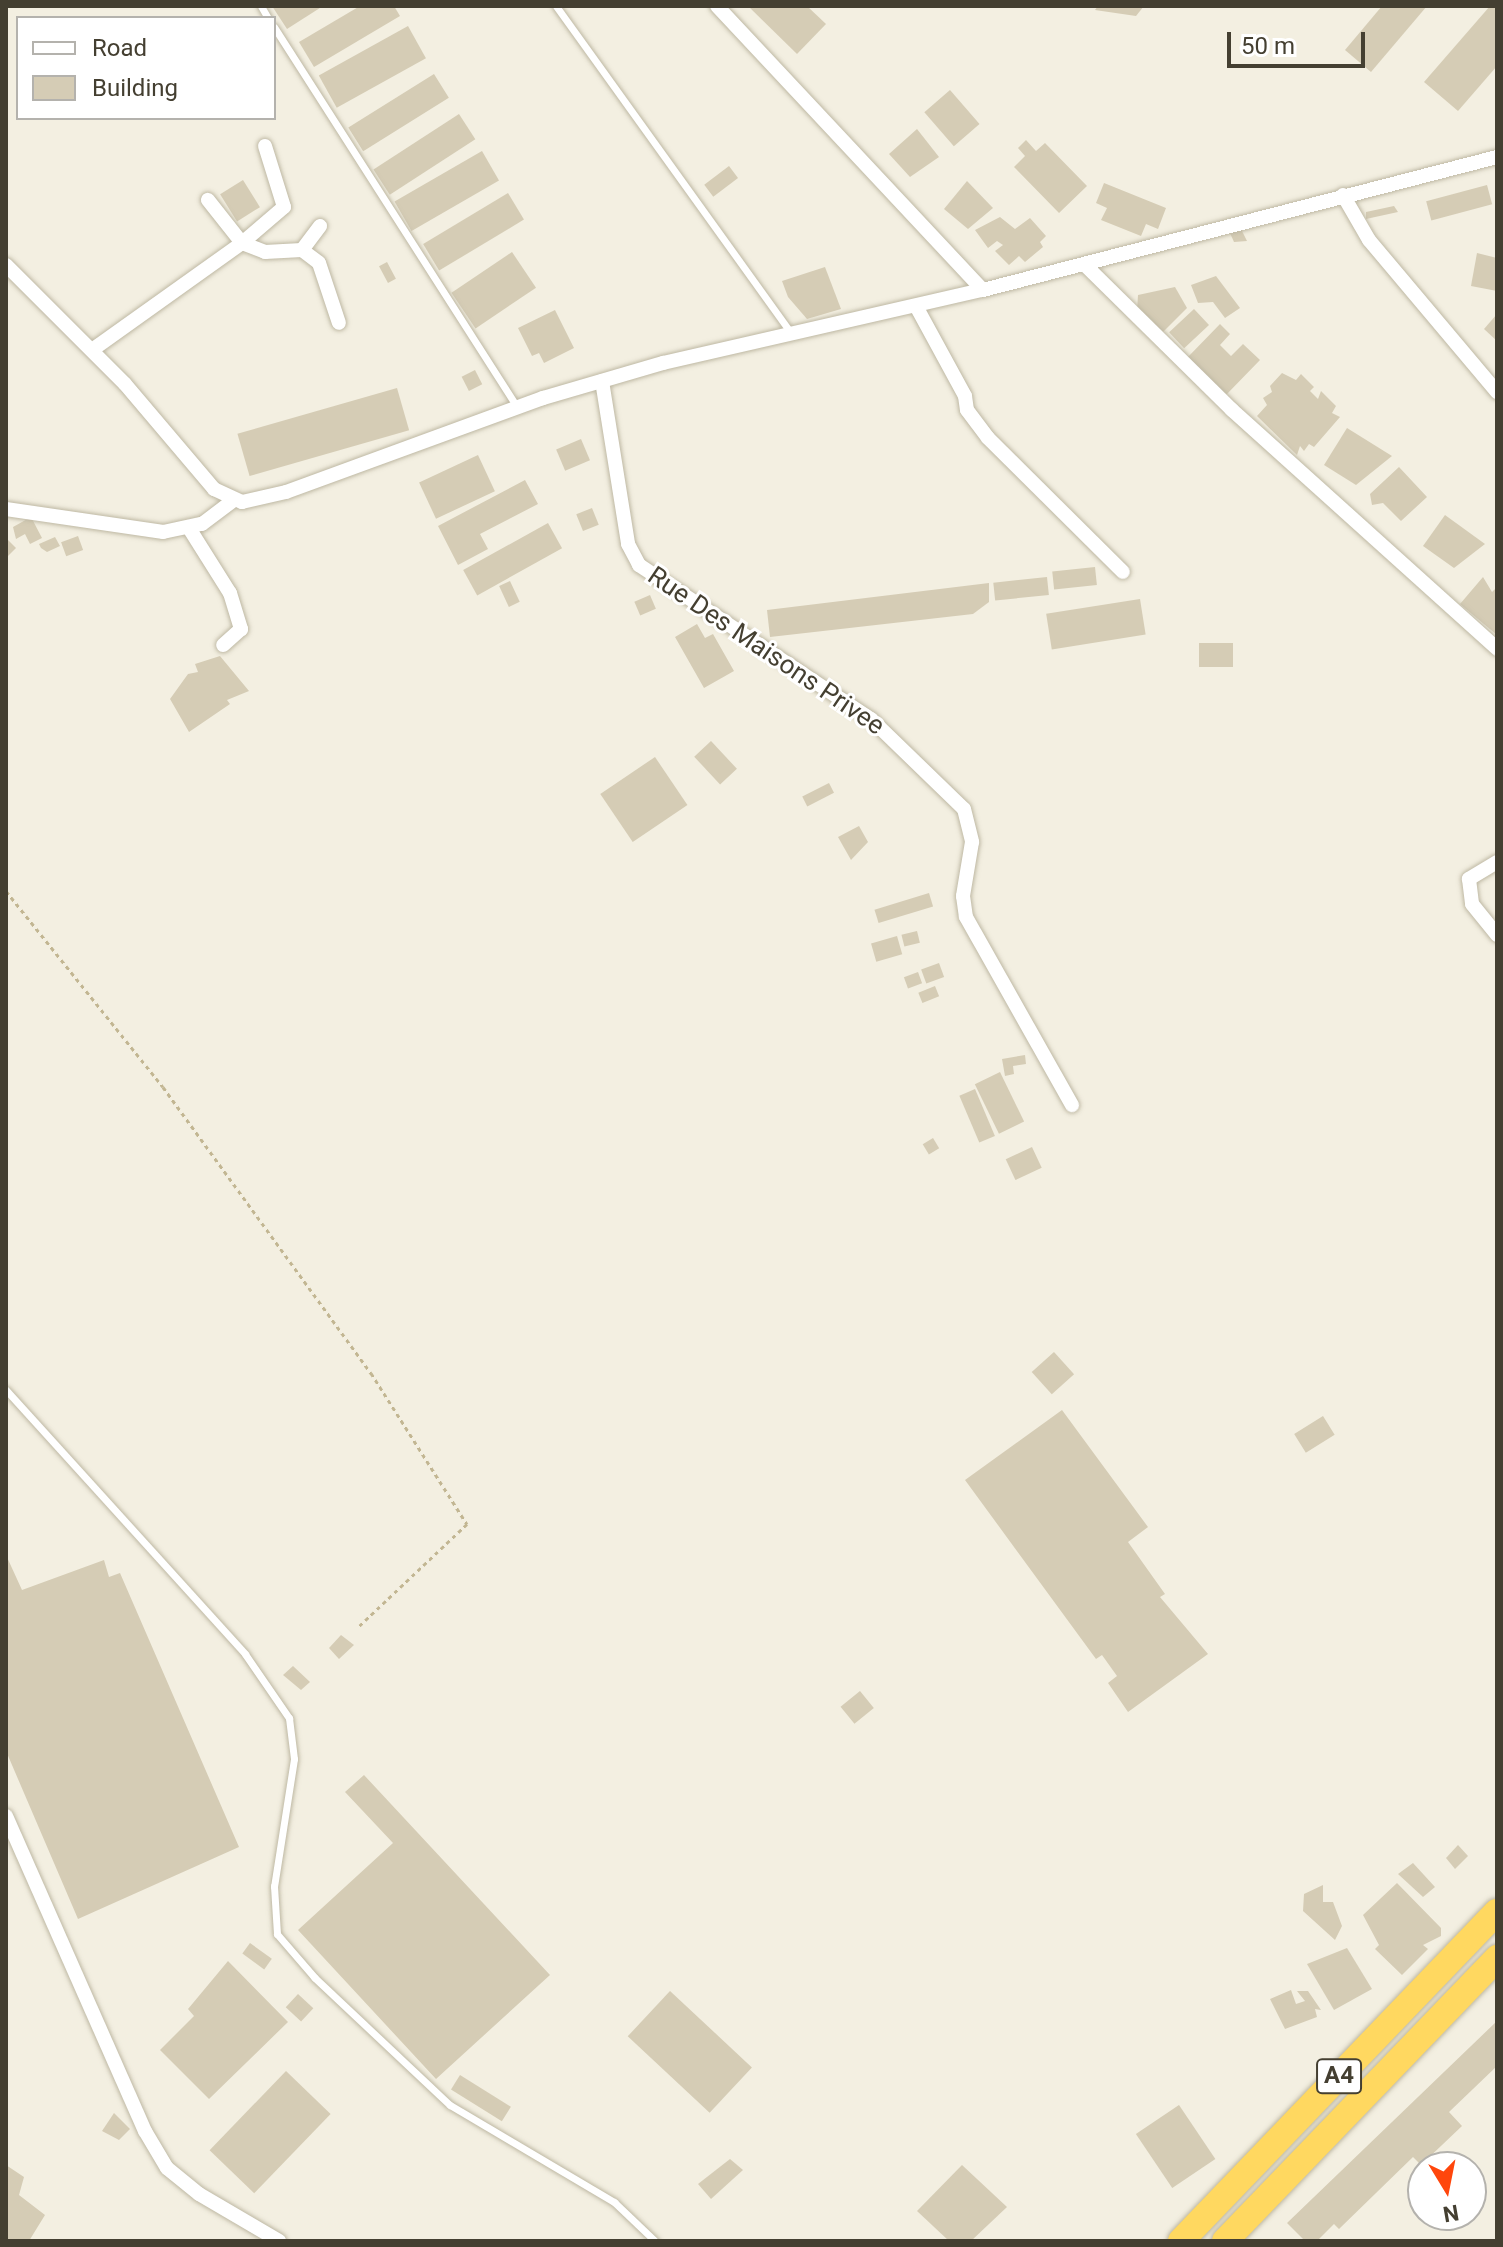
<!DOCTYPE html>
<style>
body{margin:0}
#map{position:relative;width:1503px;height:2247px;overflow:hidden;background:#f3efe1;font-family:Roboto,sans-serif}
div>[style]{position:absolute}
.building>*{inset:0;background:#d5ccb5;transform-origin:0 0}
.path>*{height:3px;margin-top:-1.5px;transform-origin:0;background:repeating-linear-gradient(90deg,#c2b692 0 4px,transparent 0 8px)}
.roads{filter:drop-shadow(0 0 2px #beb8a3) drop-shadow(0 0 2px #beb8a3)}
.lane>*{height:7px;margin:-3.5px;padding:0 3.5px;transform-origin:3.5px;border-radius:3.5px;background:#fff}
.street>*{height:14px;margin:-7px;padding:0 7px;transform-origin:7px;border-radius:7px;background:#fff}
.highway>*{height:26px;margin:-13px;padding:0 13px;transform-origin:13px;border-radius:13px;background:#ffd860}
span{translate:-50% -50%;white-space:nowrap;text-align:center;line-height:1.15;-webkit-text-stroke:6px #fff;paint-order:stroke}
.shield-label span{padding:2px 6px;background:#fff;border:2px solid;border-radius:6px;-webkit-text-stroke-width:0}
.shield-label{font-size:24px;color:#443f31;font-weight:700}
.street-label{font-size:26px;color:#443f31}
.frame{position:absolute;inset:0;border:8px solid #443f31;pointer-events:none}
.legend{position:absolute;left:16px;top:16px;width:260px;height:104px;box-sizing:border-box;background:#fff;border:2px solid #b4b2ad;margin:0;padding:10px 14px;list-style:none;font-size:24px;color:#443f31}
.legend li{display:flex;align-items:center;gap:16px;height:40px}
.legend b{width:40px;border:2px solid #b4b2ad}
.north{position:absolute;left:1407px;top:2151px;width:80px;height:80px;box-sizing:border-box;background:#fff;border:2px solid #b4b2ad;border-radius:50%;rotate:170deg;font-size:22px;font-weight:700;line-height:32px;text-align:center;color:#443f31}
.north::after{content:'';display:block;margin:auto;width:28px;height:36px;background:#ff460c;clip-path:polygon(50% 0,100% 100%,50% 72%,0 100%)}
.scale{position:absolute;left:1227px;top:32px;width:138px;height:36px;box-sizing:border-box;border:4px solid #443f31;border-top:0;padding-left:10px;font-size:24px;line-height:28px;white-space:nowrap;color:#443f31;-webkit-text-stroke:6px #fff;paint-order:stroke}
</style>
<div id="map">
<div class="building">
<div style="clip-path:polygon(272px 6px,323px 6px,287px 29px)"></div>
<div style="clip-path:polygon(360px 6px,394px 6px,400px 16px,314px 67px,299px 42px)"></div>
<div style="clip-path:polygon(748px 6px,807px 6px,826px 24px,797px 54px)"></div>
<div style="clip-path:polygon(1098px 6px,1144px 6px,1136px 16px,1095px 10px)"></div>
<div style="clip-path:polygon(1382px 6px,1427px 6px,1371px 72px,1345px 50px)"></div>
<div style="clip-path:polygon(1490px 6px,1497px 6px,1497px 66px,1458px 111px,1424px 82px)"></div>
<div style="left:408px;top:26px;width:37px;height:102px;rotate:61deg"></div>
<div style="left:434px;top:74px;width:28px;height:101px;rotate:58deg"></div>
<div style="left:950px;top:90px;width:45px;height:34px;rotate:49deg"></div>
<div style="left:459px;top:114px;width:30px;height:102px;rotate:57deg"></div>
<div style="clip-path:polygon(917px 129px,939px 157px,910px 177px,889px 154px)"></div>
<div style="clip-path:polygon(1026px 140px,1036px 151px,1045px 143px,1087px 186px,1059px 213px,1014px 167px,1025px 156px,1018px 148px)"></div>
<div style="left:482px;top:151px;width:34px;height:101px;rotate:60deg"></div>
<div style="left:729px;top:166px;width:15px;height:31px;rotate:53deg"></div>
<div style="left:243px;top:180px;width:32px;height:27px;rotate:58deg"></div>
<div style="clip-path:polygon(967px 181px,993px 208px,968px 229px,944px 209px)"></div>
<div style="clip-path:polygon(1104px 183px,1166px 208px,1158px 229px,1146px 224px,1141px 236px,1101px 220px,1107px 208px,1096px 203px)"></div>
<div style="left:1487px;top:185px;width:20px;height:63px;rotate:75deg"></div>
<div style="left:508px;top:193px;width:31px;height:99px;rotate:59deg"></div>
<div style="clip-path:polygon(1394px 206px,1398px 212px,1366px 219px,1366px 212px)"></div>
<div style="clip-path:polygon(1000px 217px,1015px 229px,1030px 218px,1046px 236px,1040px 242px,1043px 247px,1025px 262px,1019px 256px,1009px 265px,995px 251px,1003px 245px,997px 241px,988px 248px,975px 230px)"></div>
<div style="clip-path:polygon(1241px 229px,1247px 241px,1234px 242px,1230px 233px)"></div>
<div style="left:512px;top:252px;width:43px;height:73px;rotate:56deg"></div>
<div style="clip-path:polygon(1477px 253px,1497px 258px,1497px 291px,1471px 286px)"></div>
<div style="left:387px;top:262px;width:19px;height:9px;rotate:62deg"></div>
<div style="clip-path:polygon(825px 267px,841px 309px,807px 319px,788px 297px,782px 281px)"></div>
<div style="clip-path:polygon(1216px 276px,1240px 308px,1225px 318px,1213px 302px,1198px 303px,1191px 285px)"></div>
<div style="clip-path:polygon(1175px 287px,1187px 308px,1163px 332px,1137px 312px,1138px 295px)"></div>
<div style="left:1194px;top:309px;width:22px;height:34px;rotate:47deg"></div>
<div style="clip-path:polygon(555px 310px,574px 348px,544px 363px,539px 353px,532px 356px,518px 328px)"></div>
<div style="clip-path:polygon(1497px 314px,1497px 341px,1484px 329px)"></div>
<div style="clip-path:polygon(1220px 324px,1230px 334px,1220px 345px,1231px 356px,1243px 344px,1260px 360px,1226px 395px,1187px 358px)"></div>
<div style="left:475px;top:370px;width:16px;height:15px;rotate:63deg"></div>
<div style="clip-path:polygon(1282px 373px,1296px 380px,1301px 374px,1314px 387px,1310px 391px,1318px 399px,1321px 391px,1336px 406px,1332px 413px,1340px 417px,1314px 447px,1309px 444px,1304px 451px,1300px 446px,1297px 455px,1257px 416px,1267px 405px,1263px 398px,1272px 392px,1270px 386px)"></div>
<div style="left:397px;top:388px;width:44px;height:166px;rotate:74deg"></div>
<div style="clip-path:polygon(1347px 428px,1392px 456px,1356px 485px,1324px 465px)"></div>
<div style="left:581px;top:439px;width:23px;height:27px;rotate:67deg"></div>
<div style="left:478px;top:455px;width:40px;height:65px;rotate:65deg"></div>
<div style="clip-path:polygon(1399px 467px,1427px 497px,1401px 521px,1383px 503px,1372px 505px,1370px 494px)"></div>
<div style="clip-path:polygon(525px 480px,538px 504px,480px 534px,488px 549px,458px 565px,438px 526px)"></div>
<div style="left:592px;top:508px;width:18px;height:17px;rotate:68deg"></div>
<div style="clip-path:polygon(1445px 515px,1485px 544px,1454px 568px,1423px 546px)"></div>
<div style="clip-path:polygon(31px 517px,42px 538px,30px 544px,25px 534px,16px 539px,13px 527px)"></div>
<div style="left:548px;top:523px;width:29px;height:97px;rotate:61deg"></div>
<div style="left:78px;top:536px;width:15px;height:18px;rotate:70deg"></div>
<div style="clip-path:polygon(55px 537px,60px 546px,47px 552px,41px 548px,39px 544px)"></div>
<div style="clip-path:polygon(6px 538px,16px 548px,6px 558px)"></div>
<div style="left:1095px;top:567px;width:18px;height:43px;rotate:84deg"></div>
<div style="left:1047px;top:577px;width:18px;height:54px;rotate:84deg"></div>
<div style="clip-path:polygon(1483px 577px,1492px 592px,1497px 587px,1497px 635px,1460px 604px)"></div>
<div style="left:510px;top:581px;width:23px;height:12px;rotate:65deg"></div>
<div style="clip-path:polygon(989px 583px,989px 602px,973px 614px,770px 637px,767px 610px)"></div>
<div style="left:650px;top:595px;width:15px;height:17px;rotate:67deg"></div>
<div style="left:1140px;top:599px;width:36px;height:95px;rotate:81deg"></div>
<div style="clip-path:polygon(697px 624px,705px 638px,713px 634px,734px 671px,704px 688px,675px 637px)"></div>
<div style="left:1199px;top:643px;width:34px;height:24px"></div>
<div style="clip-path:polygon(220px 656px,249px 691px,227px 700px,230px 704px,189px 732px,170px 699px,188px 674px,198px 672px,195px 664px)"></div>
<div style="left:711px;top:741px;width:38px;height:23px;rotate:47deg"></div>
<div style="left:655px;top:757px;width:58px;height:66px;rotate:56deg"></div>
<div style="left:829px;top:783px;width:11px;height:30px;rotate:63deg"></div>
<div style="clip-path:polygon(859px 826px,868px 842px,851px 860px,838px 837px)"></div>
<div style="left:929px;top:893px;width:14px;height:57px;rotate:73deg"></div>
<div style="left:917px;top:931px;width:12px;height:16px;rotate:76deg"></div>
<div style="left:897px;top:936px;width:19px;height:27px;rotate:74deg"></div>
<div style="left:939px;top:963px;width:15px;height:19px;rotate:70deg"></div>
<div style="left:918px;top:972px;width:12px;height:15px;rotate:70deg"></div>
<div style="left:935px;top:986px;width:11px;height:18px;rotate:68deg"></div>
<div style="clip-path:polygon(1025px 1055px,1026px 1064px,1013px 1066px,1014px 1074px,1005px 1076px,1002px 1059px)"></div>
<div style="left:1000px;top:1072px;width:55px;height:28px;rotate:64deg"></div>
<div style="left:975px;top:1089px;width:51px;height:17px;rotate:67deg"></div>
<div style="left:933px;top:1138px;width:12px;height:12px;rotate:59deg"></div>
<div style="left:1032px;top:1147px;width:23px;height:29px;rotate:65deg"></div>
<div style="left:1054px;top:1352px;width:30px;height:30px;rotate:48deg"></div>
<div style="clip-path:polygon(1062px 1410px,1148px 1527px,1128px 1542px,1165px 1594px,1160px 1597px,1208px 1654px,1128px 1712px,1108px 1683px,1117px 1676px,1102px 1655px,1096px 1659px,965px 1480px)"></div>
<div style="left:1323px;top:1416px;width:22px;height:34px;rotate:58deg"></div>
<div style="clip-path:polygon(6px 1555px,22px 1590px,104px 1560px,109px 1577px,120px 1573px,239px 1847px,78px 1919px,6px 1751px)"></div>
<div style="clip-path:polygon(341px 1635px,354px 1645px,339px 1659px,329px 1648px)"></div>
<div style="clip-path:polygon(293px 1666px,310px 1682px,301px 1690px,283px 1675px)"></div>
<div style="left:860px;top:1691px;width:22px;height:25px;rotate:51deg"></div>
<div style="clip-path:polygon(364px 1775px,550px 1975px,436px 2079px,298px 1930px,393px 1843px,345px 1792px)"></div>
<div style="clip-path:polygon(1458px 1845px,1468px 1856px,1455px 1869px,1446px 1858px)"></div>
<div style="clip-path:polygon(1413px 1863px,1435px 1887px,1423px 1897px,1398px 1874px)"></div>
<div style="clip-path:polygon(1397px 1883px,1441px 1928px,1441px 1936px,1423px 1945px,1428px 1949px,1402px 1975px,1375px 1949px,1379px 1945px,1363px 1915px)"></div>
<div style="clip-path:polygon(1323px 1885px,1323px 1902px,1333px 1902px,1342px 1926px,1335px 1940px,1303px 1911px,1304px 1894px)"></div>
<div style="left:250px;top:1943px;width:27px;height:13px;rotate:36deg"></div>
<div style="clip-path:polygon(1347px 1948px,1372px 1989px,1334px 2010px,1307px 1964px)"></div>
<div style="clip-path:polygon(228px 1961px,288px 2022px,209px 2099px,160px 2050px,194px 2016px,188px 2009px)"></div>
<div style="clip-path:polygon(1291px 1990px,1296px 2004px,1305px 2001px,1297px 1991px,1308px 1991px,1321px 2010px,1315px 2009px,1317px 2017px,1285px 2029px,1270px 1999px)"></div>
<div style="left:670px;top:1991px;width:112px;height:62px;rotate:43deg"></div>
<div style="left:298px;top:1994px;width:21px;height:18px;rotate:43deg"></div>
<div style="clip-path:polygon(1497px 2021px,1497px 2066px,1449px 2112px,1462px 2126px,1421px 2165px,1413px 2157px,1339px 2229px,1334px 2224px,1317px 2241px,1305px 2241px,1287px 2223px)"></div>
<div style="left:286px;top:2071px;width:62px;height:110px;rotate:44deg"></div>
<div style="left:460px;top:2075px;width:60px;height:17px;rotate:32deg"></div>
<div style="left:1179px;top:2105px;width:65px;height:52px;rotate:56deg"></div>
<div style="clip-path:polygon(114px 2113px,130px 2129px,119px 2140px,102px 2131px)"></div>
<div style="clip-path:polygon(730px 2159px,743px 2170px,711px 2199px,698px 2184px)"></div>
<div style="clip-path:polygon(6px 2165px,24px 2177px,19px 2195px,45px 2215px,29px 2241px,6px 2241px)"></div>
<div style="clip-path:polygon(962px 2165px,1007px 2207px,971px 2241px,949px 2241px,917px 2211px)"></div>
</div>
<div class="path">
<div style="left:6px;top:891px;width:251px;rotate:51.3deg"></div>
<div style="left:163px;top:1087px;width:354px;rotate:54deg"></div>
<div style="left:371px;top:1373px;width:179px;rotate:57.6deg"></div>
<div style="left:467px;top:1524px;width:151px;rotate:136.6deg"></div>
</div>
<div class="roads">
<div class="lane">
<div style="left:261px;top:6px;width:14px;rotate:60deg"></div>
<div style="left:556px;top:6px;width:403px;rotate:54.3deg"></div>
<div style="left:274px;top:27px;width:451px;rotate:57.4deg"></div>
<div style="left:6px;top:1390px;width:356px;rotate:47.8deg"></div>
<div style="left:245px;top:1654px;width:78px;rotate:55.5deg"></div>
<div style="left:289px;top:1718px;width:41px;rotate:83deg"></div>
<div style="left:294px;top:1759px;width:129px;rotate:98.9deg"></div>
<div style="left:274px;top:1886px;width:48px;rotate:86.4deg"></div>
<div style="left:277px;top:1934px;width:58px;rotate:49.2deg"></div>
<div style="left:315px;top:1978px;width:185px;rotate:43.3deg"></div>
<div style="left:450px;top:2105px;width:191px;rotate:30.6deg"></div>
<div style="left:614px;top:2202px;width:57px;rotate:43.6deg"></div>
</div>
<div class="street">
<div style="left:717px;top:6px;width:389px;rotate:46.9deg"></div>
<div style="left:265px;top:146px;width:64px;rotate:72.7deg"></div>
<div style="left:284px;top:207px;width:55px;rotate:139.4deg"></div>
<div style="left:242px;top:243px;width:25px;rotate:21deg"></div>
<div style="left:265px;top:252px;width:37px;rotate:-3deg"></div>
<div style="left:302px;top:250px;width:30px;rotate:-53deg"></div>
<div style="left:1343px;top:195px;width:52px;rotate:60deg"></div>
<div style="left:1369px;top:240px;width:199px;rotate:49.9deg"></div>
<div style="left:302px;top:250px;width:21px;rotate:37deg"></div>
<div style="left:319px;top:263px;width:63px;rotate:71.6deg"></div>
<div style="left:6px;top:265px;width:168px;rotate:45deg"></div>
<div style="left:125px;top:384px;width:138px;rotate:49.7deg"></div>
<div style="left:214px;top:489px;width:31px;rotate:25deg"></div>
<div style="left:242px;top:502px;width:45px;rotate:-12.8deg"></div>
<div style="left:286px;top:492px;width:274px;rotate:-20.1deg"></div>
<div style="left:543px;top:398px;width:125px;rotate:-16.3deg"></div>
<div style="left:663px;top:363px;width:328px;rotate:-12.9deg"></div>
<div style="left:983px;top:290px;width:531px;rotate:-14.51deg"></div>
<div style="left:1085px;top:265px;width:206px;rotate:44.6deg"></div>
<div style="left:1232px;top:410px;width:357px;rotate:42deg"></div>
<div style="left:916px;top:306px;width:102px;rotate:61.4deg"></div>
<div style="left:965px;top:396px;width:14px;rotate:82deg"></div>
<div style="left:967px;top:410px;width:35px;rotate:53deg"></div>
<div style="left:988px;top:438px;width:190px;rotate:44.8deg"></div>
<div style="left:92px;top:350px;width:184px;rotate:-35.5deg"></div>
<div style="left:242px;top:243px;width:55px;rotate:-128.3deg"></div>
<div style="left:602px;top:381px;width:165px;rotate:80.9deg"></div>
<div style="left:628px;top:544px;width:24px;rotate:62deg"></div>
<div style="left:639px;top:565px;width:278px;rotate:33.6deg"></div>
<div style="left:871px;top:719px;width:129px;rotate:44.1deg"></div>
<div style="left:964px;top:809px;width:34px;rotate:76deg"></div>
<div style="left:972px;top:842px;width:55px;rotate:99.5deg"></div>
<div style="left:963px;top:896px;width:21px;rotate:82deg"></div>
<div style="left:966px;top:917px;width:216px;rotate:60.6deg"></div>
<div style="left:6px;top:509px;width:159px;rotate:8.3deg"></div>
<div style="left:163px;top:532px;width:40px;rotate:-12deg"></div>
<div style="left:202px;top:524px;width:40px;rotate:-37deg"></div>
<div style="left:189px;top:528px;width:77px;rotate:57.8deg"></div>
<div style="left:230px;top:593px;width:38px;rotate:73deg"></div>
<div style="left:241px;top:629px;width:24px;rotate:138deg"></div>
<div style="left:1497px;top:862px;width:33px;rotate:149deg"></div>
<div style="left:1469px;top:879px;width:25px;rotate:83deg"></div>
<div style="left:1472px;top:904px;width:40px;rotate:51deg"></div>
<div style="left:6px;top:1816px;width:344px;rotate:66.2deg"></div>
<div style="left:145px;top:2131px;width:43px;rotate:59.3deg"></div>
<div style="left:167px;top:2168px;width:41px;rotate:39.1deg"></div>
<div style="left:199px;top:2194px;width:93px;rotate:30.4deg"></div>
</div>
<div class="highway">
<div style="left:1181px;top:2241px;width:456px;rotate:-46.2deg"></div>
<div style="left:1225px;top:2241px;width:393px;rotate:-46.1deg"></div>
</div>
</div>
<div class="shield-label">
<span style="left:1339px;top:2076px">A4</span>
</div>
<div class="street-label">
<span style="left:766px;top:651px;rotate:34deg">Rue Des Maisons Privee</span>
</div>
<div class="frame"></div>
<ul class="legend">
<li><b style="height:10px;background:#fff"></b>Road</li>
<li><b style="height:22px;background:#d5ccb5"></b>Building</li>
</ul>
<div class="north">N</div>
<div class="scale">50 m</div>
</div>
